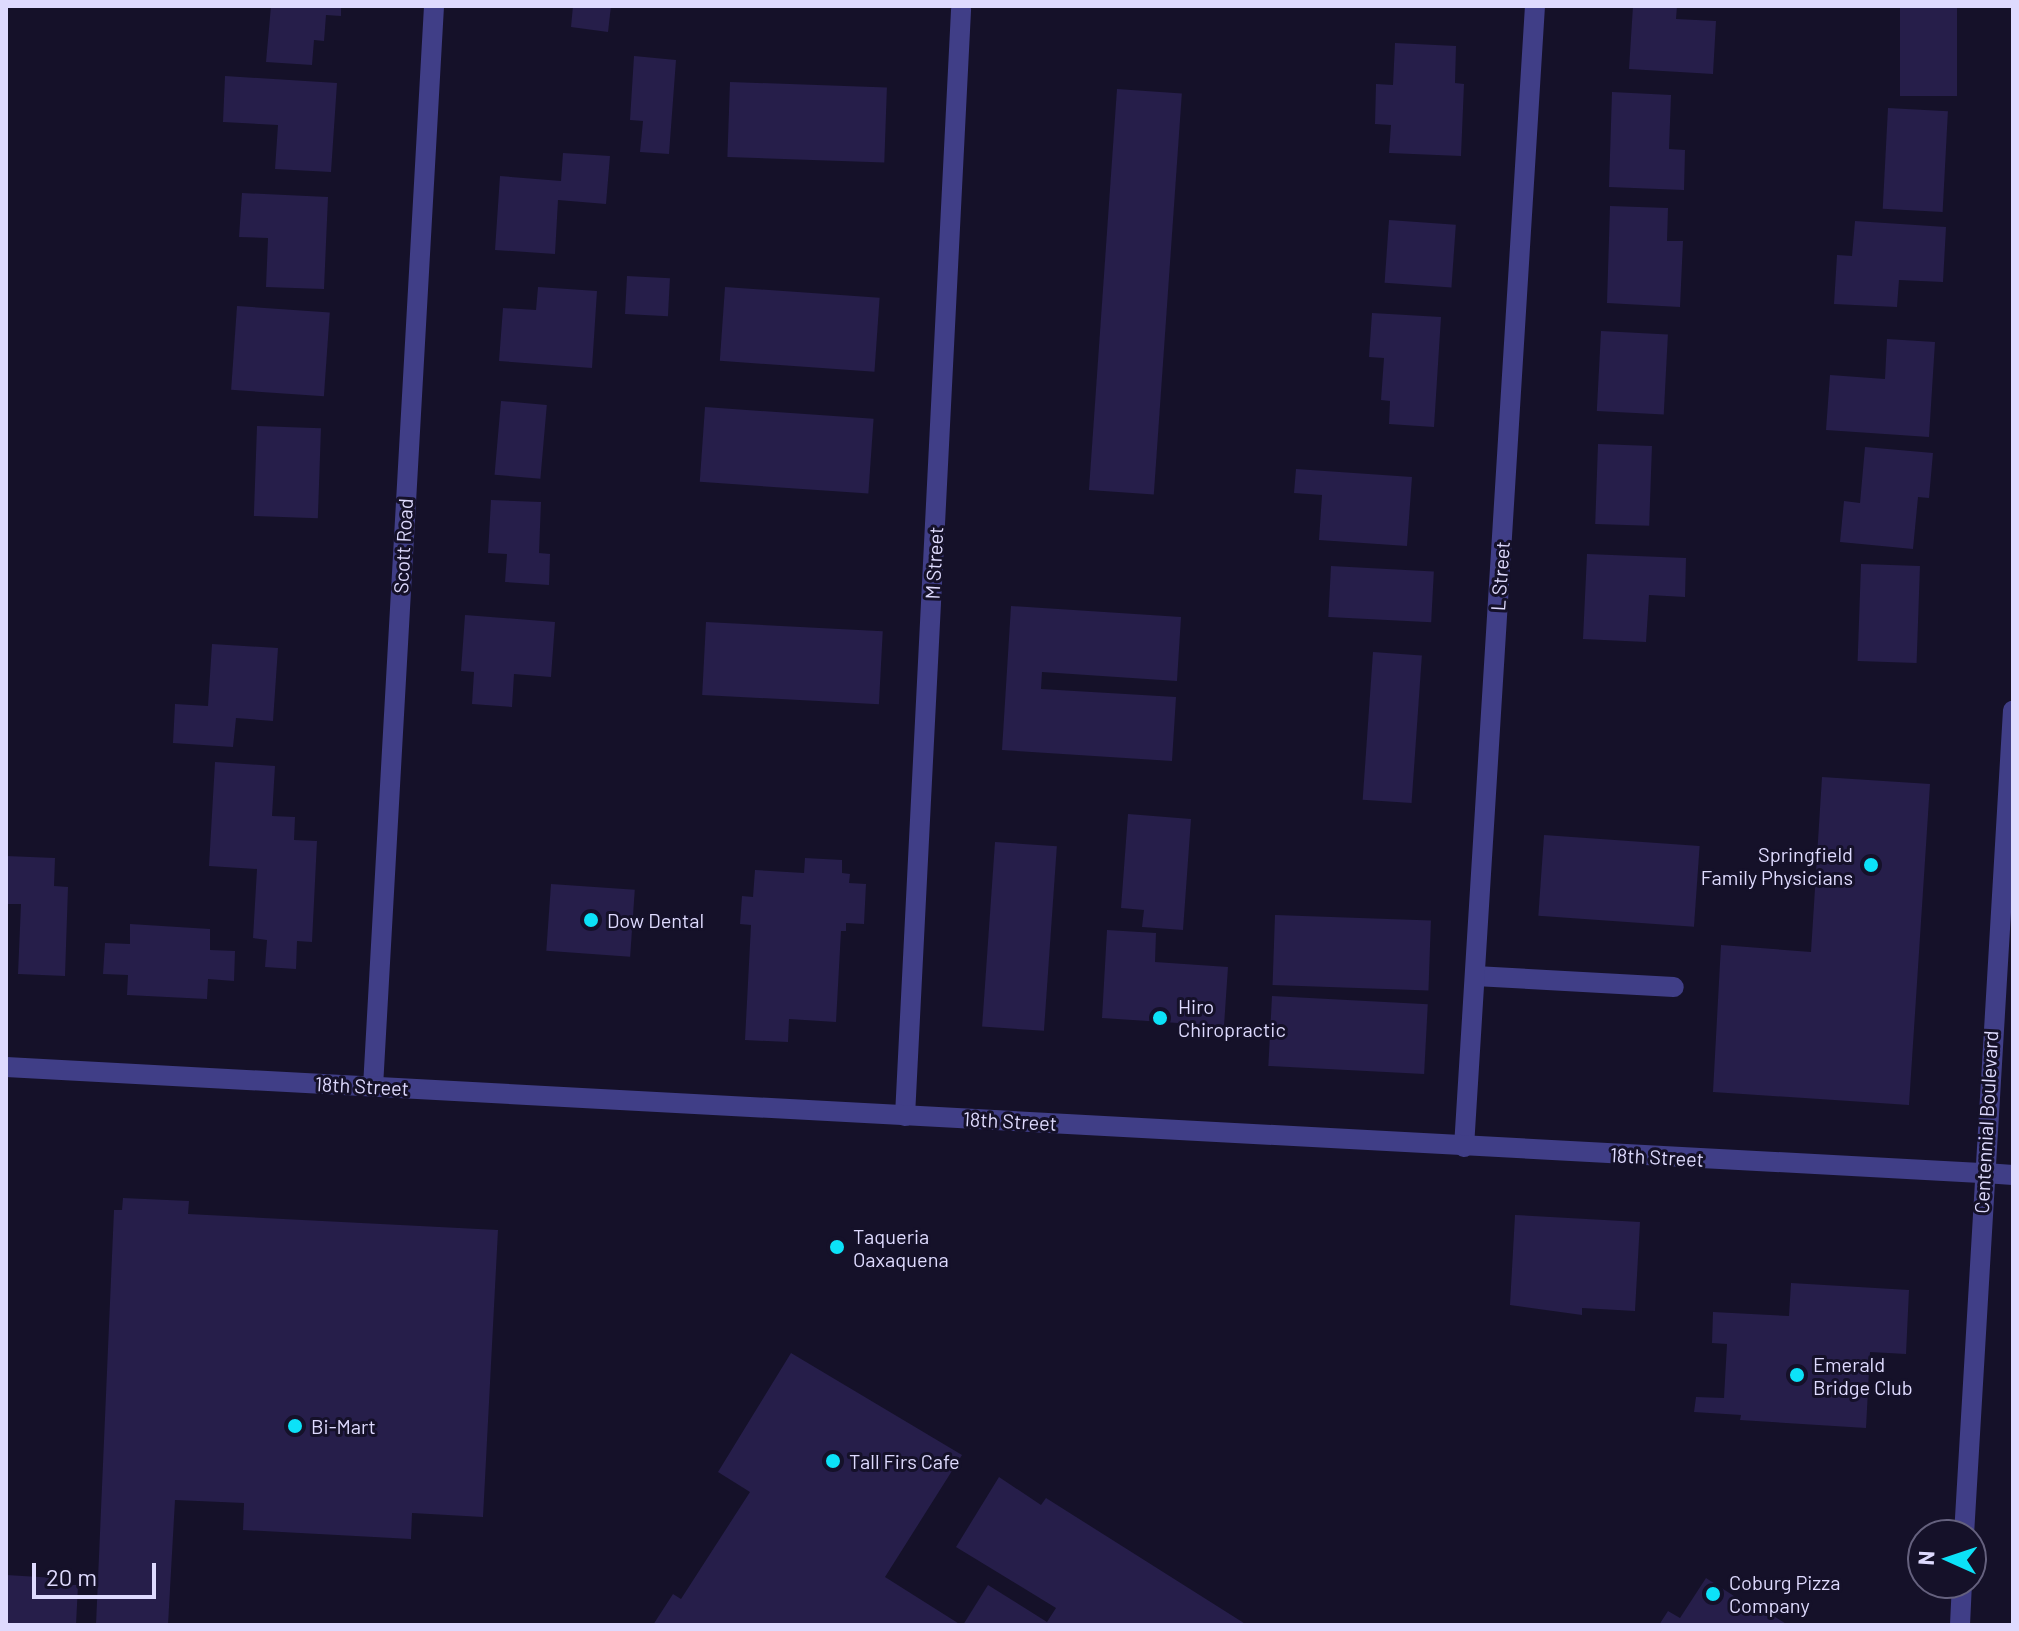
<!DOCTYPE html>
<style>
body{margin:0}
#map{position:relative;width:2019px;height:1631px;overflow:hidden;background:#151129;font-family:Barlow,sans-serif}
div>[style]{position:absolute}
.building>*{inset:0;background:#261e4a;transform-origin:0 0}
.service>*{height:20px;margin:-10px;padding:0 10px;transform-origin:10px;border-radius:10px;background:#403e87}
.minor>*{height:20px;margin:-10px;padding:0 10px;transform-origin:10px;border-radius:10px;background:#403e87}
.tertiary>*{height:20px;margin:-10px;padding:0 10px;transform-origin:10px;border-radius:10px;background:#403e87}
.dots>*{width:22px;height:22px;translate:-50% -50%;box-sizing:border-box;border:4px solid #151129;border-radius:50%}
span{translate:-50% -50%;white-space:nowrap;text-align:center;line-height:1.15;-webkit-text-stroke:6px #151129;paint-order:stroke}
.street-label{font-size:20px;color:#dedafe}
.poi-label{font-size:20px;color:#dedafe}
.right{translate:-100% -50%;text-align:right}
.left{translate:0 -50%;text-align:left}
.frame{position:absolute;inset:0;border:8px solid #dedafe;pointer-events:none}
.north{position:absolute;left:1907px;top:1519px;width:80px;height:80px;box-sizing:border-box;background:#151129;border:2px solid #65617e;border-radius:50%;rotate:273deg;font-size:22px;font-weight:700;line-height:32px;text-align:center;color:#dedafe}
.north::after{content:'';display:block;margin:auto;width:28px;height:36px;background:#0ce2f8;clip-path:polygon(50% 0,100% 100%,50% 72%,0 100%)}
.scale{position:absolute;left:32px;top:1563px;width:124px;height:36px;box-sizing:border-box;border:4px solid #dedafe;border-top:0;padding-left:10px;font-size:24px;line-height:28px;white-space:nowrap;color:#dedafe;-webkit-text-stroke:6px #151129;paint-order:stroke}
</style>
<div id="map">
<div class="building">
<div style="clip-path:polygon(271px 6px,341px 6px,341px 16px,326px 15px,324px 41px,314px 40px,312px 65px,266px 62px)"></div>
<div style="clip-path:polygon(573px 6px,611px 6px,608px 32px,571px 27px)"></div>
<div style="clip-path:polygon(1633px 6px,1677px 6px,1676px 19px,1716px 21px,1713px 74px,1629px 69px)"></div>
<div style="left:1900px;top:6px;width:57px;height:90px"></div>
<div style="clip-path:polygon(1395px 43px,1456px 46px,1455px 83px,1464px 84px,1461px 156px,1389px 153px,1391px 125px,1375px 124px,1376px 84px,1393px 85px)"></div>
<div style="clip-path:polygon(634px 56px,676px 60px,669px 154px,640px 152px,643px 121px,630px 120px)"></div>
<div style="clip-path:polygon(225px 76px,337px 83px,331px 172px,275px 169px,278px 125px,223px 122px)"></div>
<div style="left:730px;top:82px;width:157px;height:75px;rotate:2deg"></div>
<div style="left:1117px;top:89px;width:65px;height:402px;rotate:4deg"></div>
<div style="clip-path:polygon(1612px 92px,1671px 95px,1669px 149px,1685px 150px,1684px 190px,1609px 187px)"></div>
<div style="left:1888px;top:108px;width:60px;height:101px;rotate:3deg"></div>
<div style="clip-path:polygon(563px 153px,610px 156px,606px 204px,558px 200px,555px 254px,495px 250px,500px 176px,561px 181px)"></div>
<div style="clip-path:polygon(242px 193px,328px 197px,324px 289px,266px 287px,268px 238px,239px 237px)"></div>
<div style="clip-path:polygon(1610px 206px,1668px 208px,1667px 241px,1683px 241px,1680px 307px,1607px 303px)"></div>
<div style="left:1389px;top:220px;width:67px;height:63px;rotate:4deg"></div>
<div style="clip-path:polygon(1855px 221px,1946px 227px,1943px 282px,1899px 280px,1897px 307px,1834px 304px,1837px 255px,1852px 256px)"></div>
<div style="left:627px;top:276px;width:43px;height:38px;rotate:3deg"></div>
<div style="clip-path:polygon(538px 287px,597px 291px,592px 368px,499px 361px,503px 308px,536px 310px)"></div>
<div style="left:725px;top:287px;width:155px;height:74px;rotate:4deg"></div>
<div style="left:237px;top:306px;width:93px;height:84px;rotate:4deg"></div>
<div style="clip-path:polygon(1372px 313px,1441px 317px,1434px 427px,1389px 424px,1390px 401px,1381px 400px,1384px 358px,1369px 357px)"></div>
<div style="left:1601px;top:331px;width:67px;height:80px;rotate:3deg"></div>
<div style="clip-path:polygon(1887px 339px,1935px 342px,1929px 437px,1826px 430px,1830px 375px,1885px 379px)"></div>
<div style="left:501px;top:401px;width:46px;height:74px;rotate:5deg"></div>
<div style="left:705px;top:407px;width:169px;height:75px;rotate:4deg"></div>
<div style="left:257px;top:426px;width:64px;height:90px;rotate:2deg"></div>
<div style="left:1598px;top:444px;width:54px;height:80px;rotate:2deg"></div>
<div style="clip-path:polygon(1865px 447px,1933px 453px,1929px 498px,1918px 497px,1913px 549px,1840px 542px,1844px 501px,1860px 503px)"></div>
<div style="clip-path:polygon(1296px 469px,1412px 477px,1407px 546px,1319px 540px,1322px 495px,1294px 493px)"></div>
<div style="clip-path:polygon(491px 500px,541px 502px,539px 553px,550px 554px,549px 585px,505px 582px,507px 554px,488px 553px)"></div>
<div style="clip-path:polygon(1587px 554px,1686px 558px,1685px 597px,1649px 595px,1646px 642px,1583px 639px)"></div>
<div style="left:1861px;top:564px;width:59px;height:97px;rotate:2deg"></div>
<div style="left:1331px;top:566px;width:103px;height:51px;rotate:3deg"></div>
<div style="clip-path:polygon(1011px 606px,1181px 617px,1177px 681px,1042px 672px,1041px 689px,1176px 697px,1172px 761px,1002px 750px)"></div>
<div style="clip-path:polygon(465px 615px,555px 622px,551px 677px,514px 674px,512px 707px,472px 704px,474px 672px,461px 671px)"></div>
<div style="left:706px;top:622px;width:177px;height:73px;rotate:3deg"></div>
<div style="clip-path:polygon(212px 644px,278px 648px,273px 721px,236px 718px,233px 747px,173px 743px,175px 704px,208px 706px)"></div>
<div style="left:1373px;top:652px;width:49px;height:148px;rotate:4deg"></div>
<div style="clip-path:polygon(215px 762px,275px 766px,272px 816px,295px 817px,294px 840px,317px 841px,312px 942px,297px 941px,296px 969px,265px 967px,267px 940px,253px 938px,257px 869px,209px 866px)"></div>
<div style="clip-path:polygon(1822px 777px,1930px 784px,1909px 1105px,1713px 1092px,1721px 945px,1811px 952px)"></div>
<div style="clip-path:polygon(1128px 814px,1191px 819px,1183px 930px,1142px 927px,1144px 910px,1121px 908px)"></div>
<div style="left:1544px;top:835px;width:156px;height:81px;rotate:4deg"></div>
<div style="left:995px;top:842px;width:62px;height:185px;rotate:4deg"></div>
<div style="clip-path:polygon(6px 856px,55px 858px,54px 886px,68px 887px,65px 976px,18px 974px,21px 904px,6px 904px)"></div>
<div style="clip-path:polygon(805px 858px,842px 860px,842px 873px,850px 874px,849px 883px,866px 884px,864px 924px,846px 923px,846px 931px,841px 931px,836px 1022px,789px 1019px,788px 1042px,745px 1040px,751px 925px,740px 924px,742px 896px,753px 897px,755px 870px,804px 873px)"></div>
<div style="left:551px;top:884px;width:84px;height:67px;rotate:4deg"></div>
<div style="left:1275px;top:915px;width:156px;height:70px;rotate:2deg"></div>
<div style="clip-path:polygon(130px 924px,210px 929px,210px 950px,235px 951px,234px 981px,208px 979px,207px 999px,127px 995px,128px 975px,103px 974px,105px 943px,130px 944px)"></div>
<div style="clip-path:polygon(1107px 930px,1156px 933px,1155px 962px,1228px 967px,1224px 1026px,1102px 1018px)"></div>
<div style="left:1272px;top:996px;width:156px;height:70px;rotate:3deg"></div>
<div style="clip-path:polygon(123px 1198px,189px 1201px,188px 1214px,498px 1230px,483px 1517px,412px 1513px,411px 1539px,243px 1530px,244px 1503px,175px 1500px,168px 1625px,96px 1625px,114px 1210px,122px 1210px)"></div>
<div style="clip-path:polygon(1515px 1215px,1640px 1222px,1635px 1311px,1582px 1308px,1582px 1315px,1510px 1305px)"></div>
<div style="clip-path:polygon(1791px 1283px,1909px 1290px,1906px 1354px,1870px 1352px,1866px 1428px,1740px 1420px,1741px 1415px,1694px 1412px,1696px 1397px,1724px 1398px,1727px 1344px,1712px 1343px,1713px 1312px,1789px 1316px)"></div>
<div style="clip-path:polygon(791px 1353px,962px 1455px,885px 1577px,961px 1625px,653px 1625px,673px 1594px,681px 1599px,750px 1492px,718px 1472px)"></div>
<div style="clip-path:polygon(999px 1477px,1041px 1505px,1046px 1498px,1247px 1625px,963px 1625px,988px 1585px,1047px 1622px,1056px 1608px,956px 1547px)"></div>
<div style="clip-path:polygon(6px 1575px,73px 1579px,73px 1585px,78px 1585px,76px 1625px,6px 1625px)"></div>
<div style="clip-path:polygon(1706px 1578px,1762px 1614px,1764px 1610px,1788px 1625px,1659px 1625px,1668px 1611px,1680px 1618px)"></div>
</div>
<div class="service">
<div style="left:1475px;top:976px;width:199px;rotate:3.2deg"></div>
</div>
<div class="minor">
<div style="left:373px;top:1087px;width:1083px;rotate:-86.77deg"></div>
<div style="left:905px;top:1116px;width:1108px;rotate:-87.1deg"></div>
<div style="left:1464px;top:1147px;width:1143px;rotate:-86.44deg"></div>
<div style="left:1985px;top:1173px;width:28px;rotate:4deg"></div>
</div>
<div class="tertiary">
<div style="left:6px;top:1067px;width:1982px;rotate:3.07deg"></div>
<div style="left:1964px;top:1535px;width:826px;rotate:-86.6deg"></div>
<div style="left:1960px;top:1625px;width:42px;rotate:-87.3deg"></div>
</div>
<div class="dots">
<div style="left:1871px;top:865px;background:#0ce2f8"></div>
<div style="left:591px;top:920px;background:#0ce2f8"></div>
<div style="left:1160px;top:1018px;background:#0ce2f8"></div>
<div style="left:837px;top:1247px;background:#0ce2f8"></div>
<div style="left:1797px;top:1375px;background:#0ce2f8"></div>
<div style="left:295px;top:1426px;background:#0ce2f8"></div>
<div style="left:833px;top:1461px;background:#0ce2f8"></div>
<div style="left:1713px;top:1594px;background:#0ce2f8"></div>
</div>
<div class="street-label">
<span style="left:403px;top:546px;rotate:-87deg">Scott Road</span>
<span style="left:934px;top:563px;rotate:-87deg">M Street</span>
<span style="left:1500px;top:576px;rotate:-86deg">L Street</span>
<span style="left:362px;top:1086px;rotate:3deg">18th Street</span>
<span style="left:1010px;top:1121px;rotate:3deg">18th Street</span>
<span style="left:1986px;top:1122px;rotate:-87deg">Centennial Boulevard</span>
<span style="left:1657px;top:1157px;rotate:3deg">18th Street</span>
</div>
<div class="poi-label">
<span class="right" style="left:1853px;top:866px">Springfield<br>Family Physicians</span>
<span class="left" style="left:607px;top:920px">Dow Dental</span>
<span class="left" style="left:1178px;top:1018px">Hiro<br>Chiropractic</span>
<span class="left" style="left:853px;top:1248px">Taqueria<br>Oaxaquena</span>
<span class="left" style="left:1813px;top:1376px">Emerald<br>Bridge Club</span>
<span class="left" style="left:311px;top:1426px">Bi-Mart</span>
<span class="left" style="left:849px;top:1461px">Tall Firs Cafe</span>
<span class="left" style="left:1729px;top:1594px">Coburg Pizza<br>Company</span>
</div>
<div class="frame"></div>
<div class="north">N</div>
<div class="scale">20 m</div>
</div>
